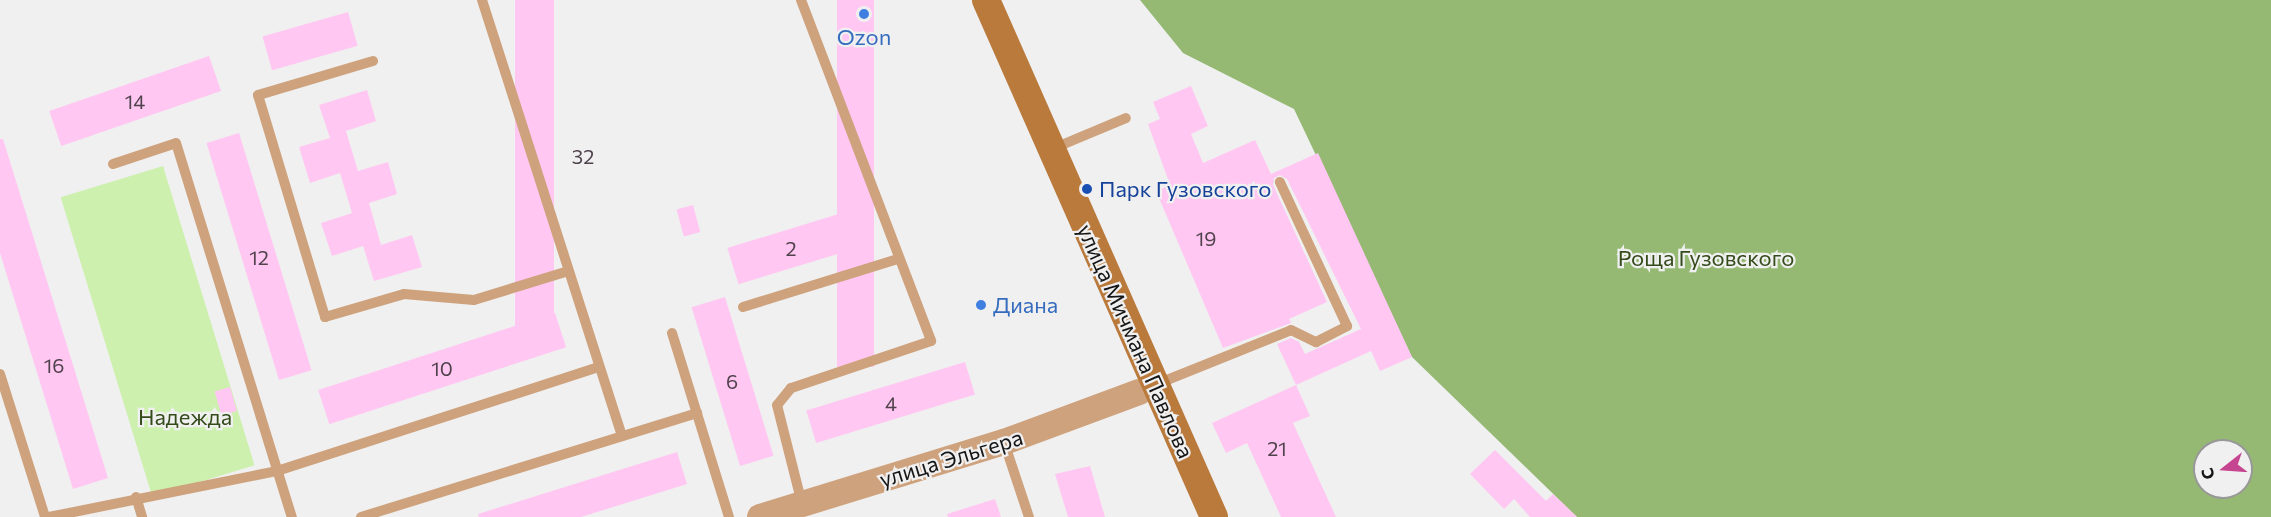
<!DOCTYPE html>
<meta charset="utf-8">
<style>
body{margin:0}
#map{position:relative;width:2271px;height:517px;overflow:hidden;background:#f0f0f1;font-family:Commissioner,sans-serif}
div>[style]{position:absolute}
.green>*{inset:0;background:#cdf0ae;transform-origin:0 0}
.forest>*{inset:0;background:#95b972}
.building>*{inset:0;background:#ffc7f1;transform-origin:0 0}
.service>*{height:10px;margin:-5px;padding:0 5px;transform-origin:5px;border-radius:5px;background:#cea27c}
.tertiary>*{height:26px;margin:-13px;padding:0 13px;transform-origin:13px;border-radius:13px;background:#cea27c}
.secondary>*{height:28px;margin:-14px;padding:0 14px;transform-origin:14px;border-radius:14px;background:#ba7a3c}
.dots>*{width:16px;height:16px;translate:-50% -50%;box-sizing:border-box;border:3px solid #f0f0f1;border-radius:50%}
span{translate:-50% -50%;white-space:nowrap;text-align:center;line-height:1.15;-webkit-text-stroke:4.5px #f0f0f1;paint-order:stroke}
.number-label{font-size:20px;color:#50424c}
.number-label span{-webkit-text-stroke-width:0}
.shop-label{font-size:22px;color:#366cbe}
.left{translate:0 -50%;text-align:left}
.transit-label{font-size:22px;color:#164399}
.park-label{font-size:22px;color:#344b1a}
.street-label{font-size:22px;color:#151515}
.north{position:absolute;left:2193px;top:439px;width:60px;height:60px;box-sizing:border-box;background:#f0f0f1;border:2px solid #989899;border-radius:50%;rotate:253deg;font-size:16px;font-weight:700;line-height:24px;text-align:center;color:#151515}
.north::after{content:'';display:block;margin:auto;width:21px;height:27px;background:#c64590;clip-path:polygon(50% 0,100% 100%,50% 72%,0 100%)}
</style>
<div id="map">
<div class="green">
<div style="left:163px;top:166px;width:313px;height:107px;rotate:73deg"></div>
</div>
<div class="forest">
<div style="clip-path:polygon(evenodd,1140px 0,2271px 0,2271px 517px,1577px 517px,1412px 357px,1294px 109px,1183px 53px,1140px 0,2205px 451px,2241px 451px,2241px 487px,2205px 487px,2205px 451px)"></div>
</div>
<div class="building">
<div style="left:515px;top:0;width:39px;height:337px"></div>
<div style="left:837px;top:0;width:37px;height:367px"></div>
<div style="left:348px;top:12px;width:35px;height:89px;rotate:74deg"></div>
<div style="left:209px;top:56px;width:37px;height:169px;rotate:71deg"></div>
<div style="clip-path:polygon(1191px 86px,1208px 126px,1191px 134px,1203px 163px,1255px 140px,1271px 174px,1318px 153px,1412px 357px,1380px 371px,1371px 351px,1296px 385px,1277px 344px,1291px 338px,1299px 342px,1305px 354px,1361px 329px,1287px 179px,1280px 175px,1274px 178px,1273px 185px,1327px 302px,1289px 319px,1291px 323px,1223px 348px,1156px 191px,1170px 185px,1148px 124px,1160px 119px,1153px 102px)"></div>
<div style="clip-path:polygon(367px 90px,376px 121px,346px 131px,358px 171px,388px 162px,397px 194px,369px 203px,381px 245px,412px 235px,422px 267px,374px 281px,363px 246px,332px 256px,321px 223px,352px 213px,340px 173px,310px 183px,299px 147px,330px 138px,319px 105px)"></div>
<div style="left:239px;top:133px;width:248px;height:34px;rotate:73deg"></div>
<div style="clip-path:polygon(0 139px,3px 139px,108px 478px,73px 489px,0 253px)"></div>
<div style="left:693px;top:205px;width:28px;height:17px;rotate:75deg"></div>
<div style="left:845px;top:212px;width:38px;height:123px;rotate:73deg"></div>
<div style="left:725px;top:297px;width:166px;height:35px;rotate:73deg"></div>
<div style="left:555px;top:313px;width:36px;height:249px;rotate:72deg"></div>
<div style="left:965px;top:362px;width:34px;height:166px;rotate:73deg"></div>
<div style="clip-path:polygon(1296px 385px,1310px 416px,1293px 423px,1336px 517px,1281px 517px,1247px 443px,1226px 453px,1212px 423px)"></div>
<div style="left:230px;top:387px;width:25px;height:16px;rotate:74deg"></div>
<div style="clip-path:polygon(1495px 450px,1546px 501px,1553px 494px,1577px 517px,1530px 517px,1514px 499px,1504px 509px,1470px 474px)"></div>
<div style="clip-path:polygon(677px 452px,687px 484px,581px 517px,479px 517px,478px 514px)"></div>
<div style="clip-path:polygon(1090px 466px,1105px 517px,1068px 517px,1055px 474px)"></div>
<div style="clip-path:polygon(995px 499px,1001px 517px,948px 517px,947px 514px)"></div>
</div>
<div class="service">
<div style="left:482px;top:0;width:458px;rotate:72.2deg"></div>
<div style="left:801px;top:0;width:365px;rotate:69.1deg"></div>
<div style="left:931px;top:341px;width:148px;rotate:161.4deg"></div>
<div style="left:791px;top:388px;width:22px;rotate:129deg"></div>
<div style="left:777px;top:405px;width:102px;rotate:75.8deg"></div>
<div style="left:373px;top:61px;width:120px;rotate:163.5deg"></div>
<div style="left:258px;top:95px;width:232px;rotate:73.2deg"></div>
<div style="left:325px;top:317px;width:82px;rotate:-16.2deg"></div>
<div style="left:404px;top:294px;width:70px;rotate:4.9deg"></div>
<div style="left:474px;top:300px;width:98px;rotate:-17.1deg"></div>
<div style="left:1052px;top:149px;width:80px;rotate:-22.7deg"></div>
<div style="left:113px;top:164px;width:66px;rotate:-18.4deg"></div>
<div style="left:176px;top:143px;width:392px;rotate:72.8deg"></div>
<div style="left:743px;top:307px;width:162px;rotate:-17.2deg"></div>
<div style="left:672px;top:333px;width:193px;rotate:72.8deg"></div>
<div style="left:0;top:374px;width:150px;rotate:72.5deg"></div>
<div style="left:1157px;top:384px;width:144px;rotate:-21.9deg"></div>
<div style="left:1291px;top:330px;width:28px;rotate:26deg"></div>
<div style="left:1316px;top:342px;width:35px;rotate:-27deg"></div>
<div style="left:1347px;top:326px;width:159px;rotate:-115deg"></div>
<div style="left:1004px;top:442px;width:79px;rotate:71.6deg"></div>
<div style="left:136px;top:497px;width:21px;rotate:73deg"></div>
<div style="left:49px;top:517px;width:233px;rotate:-11.4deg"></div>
<div style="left:277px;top:471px;width:338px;rotate:-17.9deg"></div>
<div style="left:361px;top:517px;width:352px;rotate:-17.2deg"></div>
</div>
<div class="tertiary">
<div style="left:760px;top:517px;width:255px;rotate:-17.1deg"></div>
<div style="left:1004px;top:442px;width:144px;rotate:-20.3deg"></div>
</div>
<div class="secondary">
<div style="left:986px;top:0;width:565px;rotate:66.2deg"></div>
</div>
<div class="dots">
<div style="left:864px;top:14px;background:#3f7fe0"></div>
<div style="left:1087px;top:189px;background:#1a4fb4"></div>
<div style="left:981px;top:305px;background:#3f7fe0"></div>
</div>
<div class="number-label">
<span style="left:135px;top:101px">14</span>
<span style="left:583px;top:156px">32</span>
<span style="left:1206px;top:238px">19</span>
<span style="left:791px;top:248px">2</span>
<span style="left:259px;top:257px">12</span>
<span style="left:54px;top:365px">16</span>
<span style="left:442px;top:368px">10</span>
<span style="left:732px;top:381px">6</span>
<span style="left:891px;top:403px">4</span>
<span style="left:1277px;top:448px">21</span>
</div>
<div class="shop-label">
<span style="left:864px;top:37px">Ozon</span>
<span class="left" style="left:993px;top:305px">Диана</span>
</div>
<div class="transit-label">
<span class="left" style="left:1099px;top:189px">Парк Гузовского</span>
</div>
<div class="park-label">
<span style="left:1706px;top:258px">Роща Гузовского</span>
<span style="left:185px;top:417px">Надежда</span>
</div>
<div class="street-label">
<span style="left:1136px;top:341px;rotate:66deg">улица Мичмана Павлова</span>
<span style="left:951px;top:458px;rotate:-17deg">улица Эльгера</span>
</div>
<div class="north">С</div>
</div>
